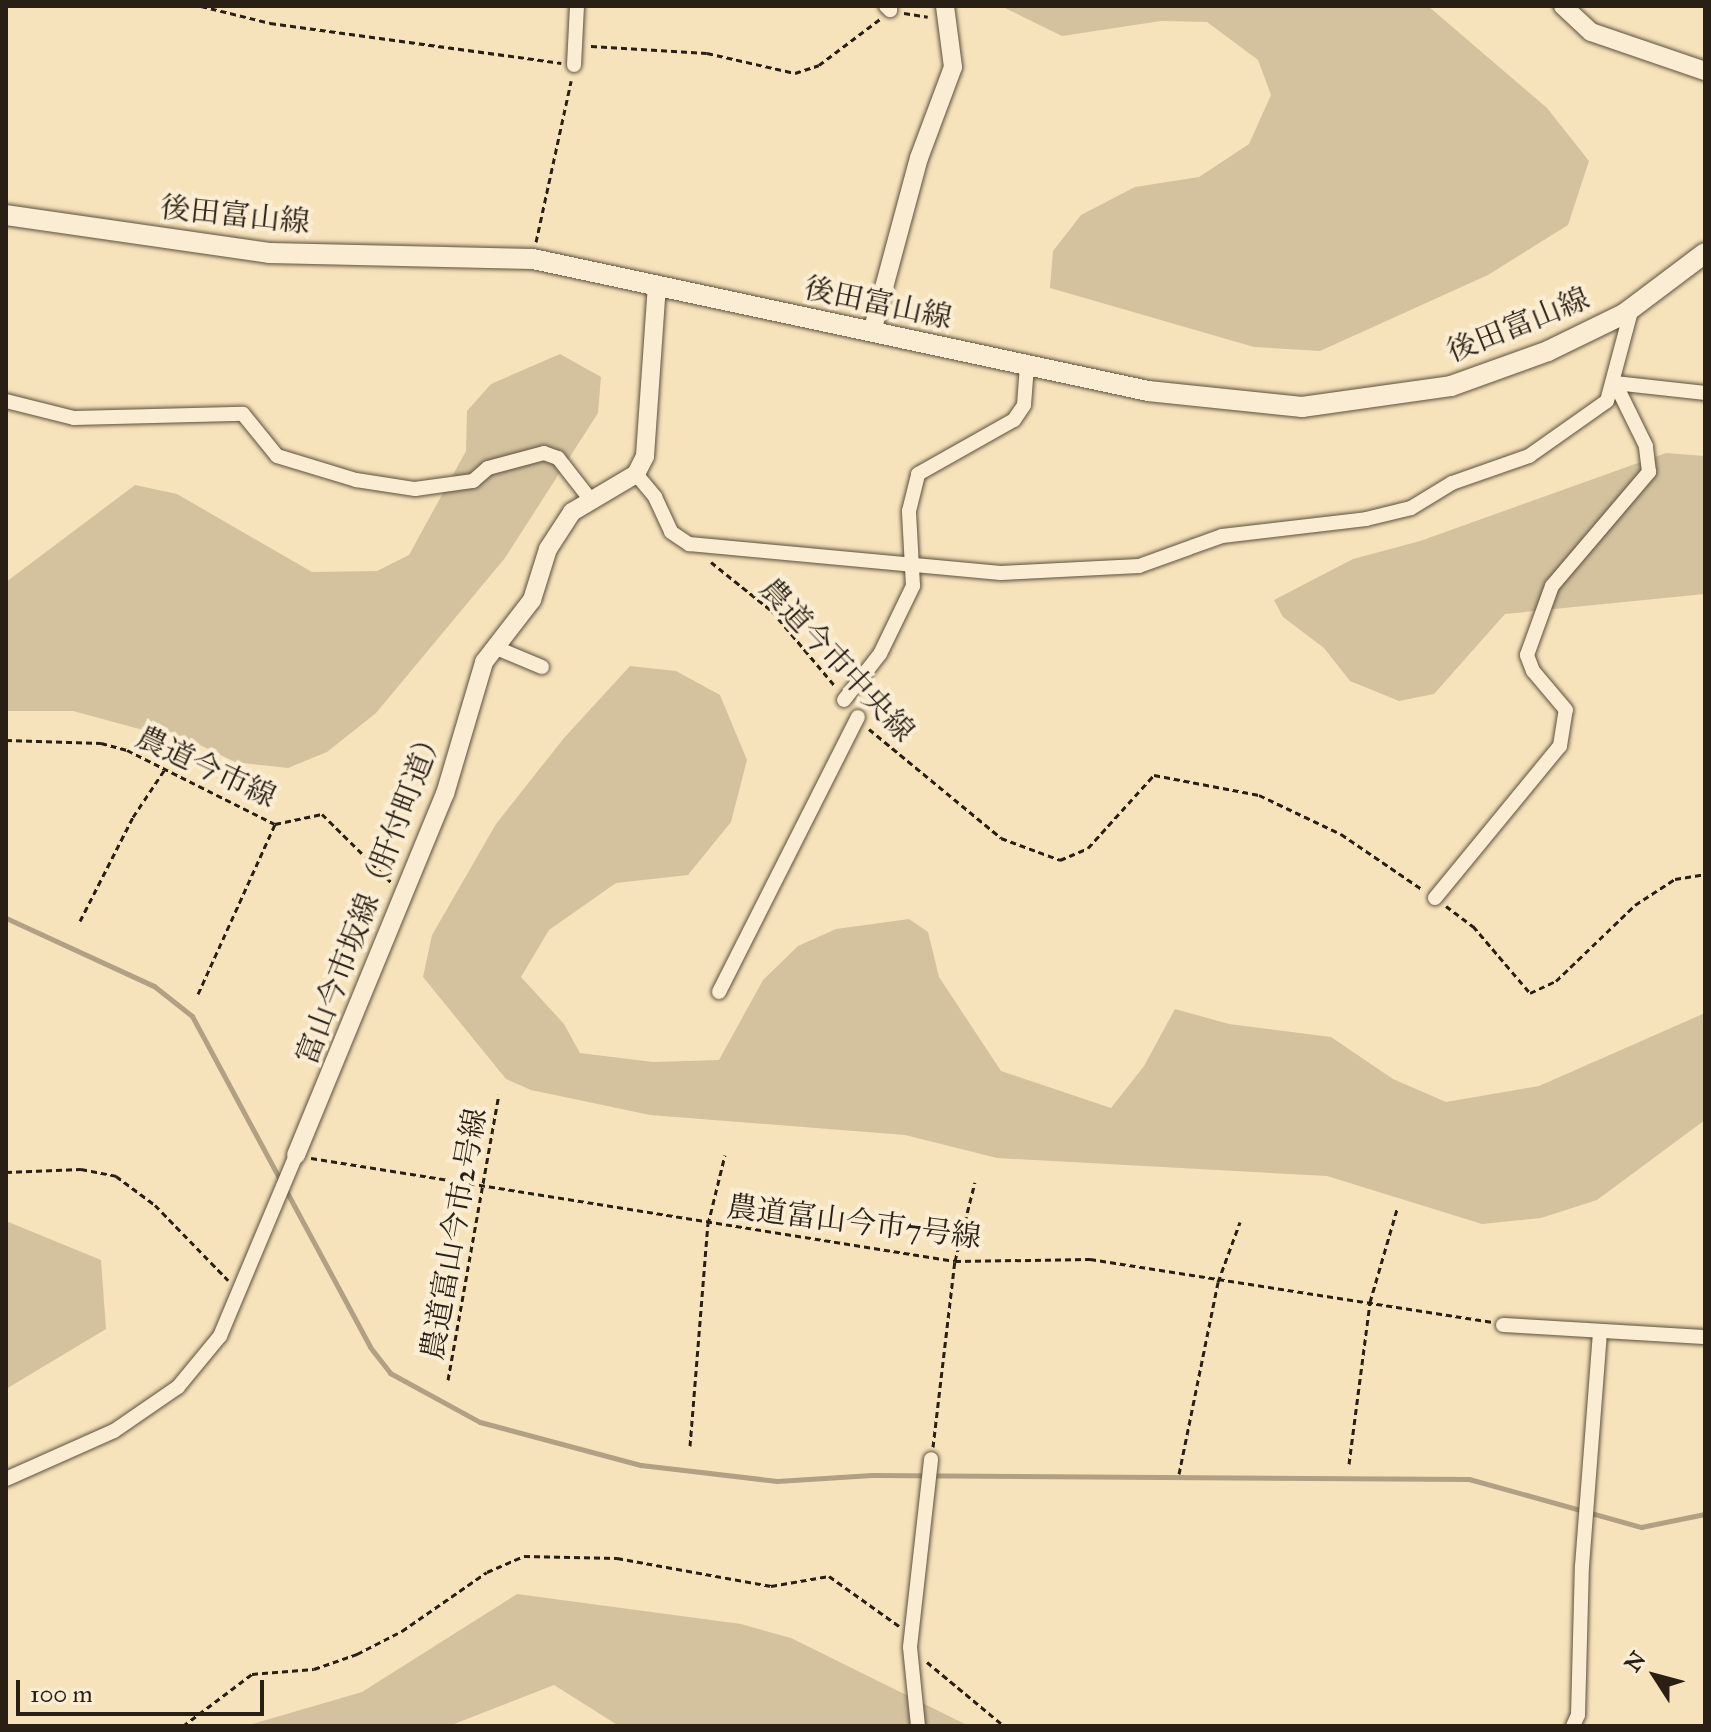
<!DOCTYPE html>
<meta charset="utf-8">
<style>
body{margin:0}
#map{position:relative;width:1711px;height:1732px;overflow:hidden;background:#f7e3bb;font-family:"IM FELL Great Primer","Noto Serif JP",serif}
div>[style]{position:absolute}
.green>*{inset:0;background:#d4c29f}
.stream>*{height:5px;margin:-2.5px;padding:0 2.5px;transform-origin:2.5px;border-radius:2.5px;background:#b1a083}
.path>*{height:3px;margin-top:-1.5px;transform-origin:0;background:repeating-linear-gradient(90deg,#291f15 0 6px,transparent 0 10px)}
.roads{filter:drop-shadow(0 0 2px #5c503e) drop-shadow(0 0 2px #5c503e)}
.minor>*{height:14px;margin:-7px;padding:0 7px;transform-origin:7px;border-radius:7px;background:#faedd3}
.tertiary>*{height:18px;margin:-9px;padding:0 9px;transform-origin:9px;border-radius:9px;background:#faedd3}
.secondary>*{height:20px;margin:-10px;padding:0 10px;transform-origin:10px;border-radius:10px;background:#faedd3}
span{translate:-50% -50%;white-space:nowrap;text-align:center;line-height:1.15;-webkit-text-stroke:8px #faedd3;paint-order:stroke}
.street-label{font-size:30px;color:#291f15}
.frame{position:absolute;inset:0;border:8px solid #291f15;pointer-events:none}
.north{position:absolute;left:1615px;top:1636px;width:80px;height:80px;-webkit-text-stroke:6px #faedd3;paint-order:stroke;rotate:306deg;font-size:22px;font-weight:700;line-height:32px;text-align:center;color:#291f15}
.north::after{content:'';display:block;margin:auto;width:28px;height:36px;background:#291f15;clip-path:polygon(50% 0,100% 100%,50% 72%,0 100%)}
.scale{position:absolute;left:16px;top:1680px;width:248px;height:36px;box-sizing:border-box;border:4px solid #291f15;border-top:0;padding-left:10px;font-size:24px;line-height:28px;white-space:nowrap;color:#291f15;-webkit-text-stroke:6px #faedd3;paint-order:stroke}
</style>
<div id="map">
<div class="green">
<div style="clip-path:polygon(1001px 6px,1428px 6px,1547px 108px,1589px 161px,1568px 225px,1488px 275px,1320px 351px,1254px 347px,1050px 288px,1053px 251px,1081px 215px,1135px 187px,1199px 177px,1249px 144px,1271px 95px,1258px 60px,1207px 22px,1161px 21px,1062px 36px)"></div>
<div style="clip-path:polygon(560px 354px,601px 377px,598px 413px,505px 558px,376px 713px,327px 752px,288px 768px,235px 762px,202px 746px,73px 711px,6px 711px,6px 582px,135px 485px,177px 494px,312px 572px,377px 571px,409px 555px,466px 451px,467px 411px,491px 384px)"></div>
<div style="clip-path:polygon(1666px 453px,1705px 456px,1705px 594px,1505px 614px,1434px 694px,1399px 701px,1350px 681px,1324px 648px,1283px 617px,1274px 600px,1353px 559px,1420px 541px)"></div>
<div style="clip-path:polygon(630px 666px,676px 671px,720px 695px,747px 760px,731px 822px,688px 875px,616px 883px,549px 930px,521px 977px,564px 1024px,580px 1053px,653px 1062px,719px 1060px,763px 980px,798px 946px,836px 929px,909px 919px,928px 932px,939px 977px,1001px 1071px,1111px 1108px,1144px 1066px,1175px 1009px,1229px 1024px,1331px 1037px,1393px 1079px,1446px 1102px,1539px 1086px,1705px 1013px,1705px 1120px,1597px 1200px,1541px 1218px,1482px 1224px,1327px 1176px,997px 1158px,905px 1135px,650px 1115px,531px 1090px,506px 1079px,423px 977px,432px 935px,496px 824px,564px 738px)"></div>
<div style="clip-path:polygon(6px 1221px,101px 1260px,106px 1329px,6px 1389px)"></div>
<div style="clip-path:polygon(517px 1594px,741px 1624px,791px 1638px,969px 1726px,619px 1726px,554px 1685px,449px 1726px,245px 1726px,362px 1692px)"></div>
</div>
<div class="stream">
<div style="left:6px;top:918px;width:163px;rotate:24.7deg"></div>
<div style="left:154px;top:986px;width:48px;rotate:38.3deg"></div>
<div style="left:192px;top:1016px;width:376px;rotate:61.7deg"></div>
<div style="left:370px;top:1347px;width:33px;rotate:52deg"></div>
<div style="left:390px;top:1373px;width:102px;rotate:28.6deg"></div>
<div style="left:480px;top:1422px;width:167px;rotate:15deg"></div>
<div style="left:641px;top:1465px;width:137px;rotate:6.7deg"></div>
<div style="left:777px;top:1481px;width:95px;rotate:-3.6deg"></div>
<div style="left:872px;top:1475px;width:597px;rotate:0.38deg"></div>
<div style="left:1469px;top:1479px;width:179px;rotate:15.6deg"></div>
<div style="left:1641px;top:1527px;width:65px;rotate:-11.5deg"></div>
</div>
<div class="path">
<div style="left:201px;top:6px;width:71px;rotate:13.8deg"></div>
<div style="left:270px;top:23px;width:294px;rotate:7.8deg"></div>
<div style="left:904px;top:13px;width:24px;rotate:9deg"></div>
<div style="left:591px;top:46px;width:116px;rotate:3.5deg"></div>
<div style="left:707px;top:53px;width:90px;rotate:12.8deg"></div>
<div style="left:795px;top:73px;width:25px;rotate:-18deg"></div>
<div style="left:819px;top:65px;width:76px;rotate:-37deg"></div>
<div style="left:536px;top:242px;width:165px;rotate:-77.7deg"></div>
<div style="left:711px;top:562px;width:78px;rotate:38.8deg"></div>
<div style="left:772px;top:611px;width:98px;rotate:50deg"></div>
<div style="left:869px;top:729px;width:171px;rotate:39.5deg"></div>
<div style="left:1001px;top:838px;width:63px;rotate:20.4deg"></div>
<div style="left:1060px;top:860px;width:30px;rotate:-23deg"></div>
<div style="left:1088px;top:848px;width:98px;rotate:-47.9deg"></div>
<div style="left:1154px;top:775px;width:107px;rotate:10.8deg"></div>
<div style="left:1259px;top:795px;width:91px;rotate:25.4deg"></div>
<div style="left:1341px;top:834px;width:99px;rotate:34.3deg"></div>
<div style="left:6px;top:740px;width:95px;rotate:1.8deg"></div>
<div style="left:101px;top:743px;width:27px;rotate:15deg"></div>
<div style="left:127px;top:750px;width:165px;rotate:26.6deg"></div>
<div style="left:275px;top:824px;width:48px;rotate:-12deg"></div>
<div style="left:322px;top:814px;width:98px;rotate:44.6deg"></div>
<div style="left:1446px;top:906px;width:34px;rotate:37deg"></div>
<div style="left:1473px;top:926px;width:88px;rotate:49.6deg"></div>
<div style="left:1530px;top:993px;width:29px;rotate:-25deg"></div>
<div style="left:1556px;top:981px;width:110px;rotate:-43.9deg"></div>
<div style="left:1635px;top:905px;width:48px;rotate:-33deg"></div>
<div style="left:1675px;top:879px;width:30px;rotate:-9deg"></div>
<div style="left:80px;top:921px;width:117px;rotate:-63deg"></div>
<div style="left:133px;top:817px;width:58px;rotate:-56.3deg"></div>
<div style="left:198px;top:994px;width:187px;rotate:-65.6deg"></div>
<div style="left:311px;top:1158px;width:652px;rotate:9.09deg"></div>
<div style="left:955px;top:1261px;width:135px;rotate:-0.8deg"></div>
<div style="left:1090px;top:1259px;width:406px;rotate:8.9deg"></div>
<div style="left:6px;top:1172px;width:75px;rotate:-2.3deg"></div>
<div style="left:81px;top:1169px;width:36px;rotate:11deg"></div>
<div style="left:116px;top:1176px;width:49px;rotate:36.6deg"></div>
<div style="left:155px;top:1205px;width:105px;rotate:45.8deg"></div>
<div style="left:448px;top:1380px;width:290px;rotate:-79.9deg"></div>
<div style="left:690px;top:1446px;width:223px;rotate:-85.4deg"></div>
<div style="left:708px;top:1224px;width:71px;rotate:-76.2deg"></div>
<div style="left:933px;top:1447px;width:187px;rotate:-83.3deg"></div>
<div style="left:955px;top:1261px;width:81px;rotate:-75.8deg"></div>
<div style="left:1349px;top:1464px;width:163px;rotate:-82.6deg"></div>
<div style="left:1370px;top:1302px;width:97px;rotate:-73.8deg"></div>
<div style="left:1179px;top:1474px;width:196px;rotate:-78.5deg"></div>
<div style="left:1218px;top:1282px;width:64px;rotate:-69.9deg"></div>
<div style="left:927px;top:1662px;width:100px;rotate:39.7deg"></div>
<div style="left:183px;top:1726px;width:86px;rotate:-37deg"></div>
<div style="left:252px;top:1674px;width:62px;rotate:-4.6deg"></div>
<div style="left:314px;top:1669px;width:46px;rotate:-19.2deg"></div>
<div style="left:357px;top:1654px;width:51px;rotate:-27.1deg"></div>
<div style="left:402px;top:1631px;width:103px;rotate:-34.8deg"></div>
<div style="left:487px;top:1572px;width:40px;rotate:-23.4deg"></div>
<div style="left:524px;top:1556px;width:93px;rotate:1.2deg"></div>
<div style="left:617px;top:1558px;width:157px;rotate:10.3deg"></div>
<div style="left:771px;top:1586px;width:59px;rotate:-9.8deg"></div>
<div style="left:829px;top:1576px;width:86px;rotate:35.5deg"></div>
<div style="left:1702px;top:1726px;width:4px;rotate:-34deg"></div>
</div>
<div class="roads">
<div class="minor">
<div style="left:886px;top:6px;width:6px;rotate:45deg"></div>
<div style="left:574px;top:65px;width:59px;rotate:-87.1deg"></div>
<div style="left:1615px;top:383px;width:91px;rotate:6.3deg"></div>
<div style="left:6px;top:401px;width:70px;rotate:14deg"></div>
<div style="left:74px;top:418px;width:169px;rotate:-1.4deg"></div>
<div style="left:243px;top:414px;width:54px;rotate:51deg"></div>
<div style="left:277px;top:456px;width:83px;rotate:16.9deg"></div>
<div style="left:356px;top:480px;width:60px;rotate:8.7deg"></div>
<div style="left:415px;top:489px;width:59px;rotate:-7.9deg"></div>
<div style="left:473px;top:481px;width:20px;rotate:-41deg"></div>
<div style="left:488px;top:468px;width:58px;rotate:-15deg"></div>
<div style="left:544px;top:453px;width:15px;rotate:20deg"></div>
<div style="left:558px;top:458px;width:52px;rotate:52deg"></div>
<div style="left:636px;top:474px;width:30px;rotate:50deg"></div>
<div style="left:655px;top:497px;width:38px;rotate:65deg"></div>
<div style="left:671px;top:532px;width:22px;rotate:34deg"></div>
<div style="left:689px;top:544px;width:313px;rotate:5.3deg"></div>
<div style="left:1001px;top:573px;width:138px;rotate:-2.9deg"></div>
<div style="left:1139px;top:566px;width:88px;rotate:-19.9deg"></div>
<div style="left:1222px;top:536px;width:145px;rotate:-6.7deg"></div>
<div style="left:1366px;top:519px;width:46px;rotate:-13.7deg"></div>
<div style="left:1411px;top:508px;width:48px;rotate:-31.4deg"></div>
<div style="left:1452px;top:483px;width:82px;rotate:-19.3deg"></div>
<div style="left:1529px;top:456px;width:95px;rotate:-35.2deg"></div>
<div style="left:1607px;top:401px;width:96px;rotate:-75deg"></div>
<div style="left:494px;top:647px;width:52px;rotate:22.6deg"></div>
<div style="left:844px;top:700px;width:58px;rotate:-52deg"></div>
<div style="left:880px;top:654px;width:76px;rotate:-64.1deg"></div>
<div style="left:913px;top:586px;width:75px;rotate:-93.1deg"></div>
<div style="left:909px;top:511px;width:38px;rotate:-76deg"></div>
<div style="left:918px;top:474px;width:110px;rotate:-29.4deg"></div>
<div style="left:1014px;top:420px;width:18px;rotate:-56deg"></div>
<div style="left:1024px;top:405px;width:40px;rotate:-85.7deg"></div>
<div style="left:1435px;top:898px;width:197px;rotate:-50.6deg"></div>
<div style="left:1560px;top:746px;width:36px;rotate:-81deg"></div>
<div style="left:1566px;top:710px;width:51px;rotate:-130.2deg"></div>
<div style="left:1533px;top:671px;width:17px;rotate:-111deg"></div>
<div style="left:1527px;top:655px;width:73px;rotate:-70.1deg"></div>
<div style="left:1552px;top:586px;width:150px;rotate:-49.6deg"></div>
<div style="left:1649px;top:472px;width:26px;rotate:-97deg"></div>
<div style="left:1646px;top:446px;width:70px;rotate:-116.2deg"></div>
<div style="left:719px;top:992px;width:308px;rotate:-63.2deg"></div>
<div style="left:1503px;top:1325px;width:202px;rotate:3.4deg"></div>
<div style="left:6px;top:1479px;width:118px;rotate:-24deg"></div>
<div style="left:114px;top:1431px;width:78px;rotate:-34.5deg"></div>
<div style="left:178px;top:1387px;width:66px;rotate:-50.5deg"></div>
<div style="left:220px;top:1336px;width:196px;rotate:-67.2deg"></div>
<div style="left:918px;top:1726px;width:79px;rotate:-95.8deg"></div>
<div style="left:910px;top:1647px;width:189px;rotate:-83.6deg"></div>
<div style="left:1573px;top:1726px;width:12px;rotate:-66deg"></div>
<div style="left:1578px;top:1715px;width:149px;rotate:-88.5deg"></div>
<div style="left:1582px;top:1566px;width:233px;rotate:-85.6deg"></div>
</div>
<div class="tertiary">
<div style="left:1563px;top:6px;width:38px;rotate:43deg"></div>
<div style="left:1591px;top:32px;width:120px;rotate:18.9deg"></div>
<div style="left:872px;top:332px;width:180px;rotate:-74.9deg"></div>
<div style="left:919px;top:158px;width:97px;rotate:-69.5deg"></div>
<div style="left:953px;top:67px;width:62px;rotate:-97.5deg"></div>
<div style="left:296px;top:1155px;width:391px;rotate:-67.6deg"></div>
<div style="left:445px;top:794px;width:138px;rotate:-73.5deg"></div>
<div style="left:484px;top:662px;width:78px;rotate:-52.3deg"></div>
<div style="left:532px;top:600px;width:53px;rotate:-72.6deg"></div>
<div style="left:548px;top:549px;width:44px;rotate:-57deg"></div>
<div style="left:572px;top:512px;width:74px;rotate:-30.7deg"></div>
<div style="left:636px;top:474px;width:20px;rotate:-63deg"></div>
<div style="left:645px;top:456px;width:171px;rotate:-86deg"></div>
</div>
<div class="secondary">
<div style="left:6px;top:215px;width:266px;rotate:8.2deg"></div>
<div style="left:269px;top:253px;width:264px;rotate:1.3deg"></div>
<div style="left:533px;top:259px;width:629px;rotate:12.11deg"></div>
<div style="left:1148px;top:391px;width:155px;rotate:5.9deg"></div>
<div style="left:1302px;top:407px;width:150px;rotate:-8deg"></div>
<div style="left:1451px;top:386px;width:103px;rotate:-19.8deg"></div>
<div style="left:1548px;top:351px;width:85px;rotate:-26deg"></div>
<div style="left:1624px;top:314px;width:101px;rotate:-37deg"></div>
</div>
</div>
<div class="street-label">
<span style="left:235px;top:215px;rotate:6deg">後田富山線</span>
<span style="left:878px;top:303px;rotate:12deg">後田富山線</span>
<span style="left:1518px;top:325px;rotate:-22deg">後田富山線</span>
<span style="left:837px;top:660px;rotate:47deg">農道今市中央線</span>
<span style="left:206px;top:767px;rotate:25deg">農道今市線</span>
<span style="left:370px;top:895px;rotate:-69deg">富山今市坂線（肝付町道）</span>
<span style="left:854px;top:1222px;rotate:7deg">農道富山今市7号線</span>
<span style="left:454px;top:1234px;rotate:-80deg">農道富山今市2号線</span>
</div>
<div class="frame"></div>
<div class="north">N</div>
<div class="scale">100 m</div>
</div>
